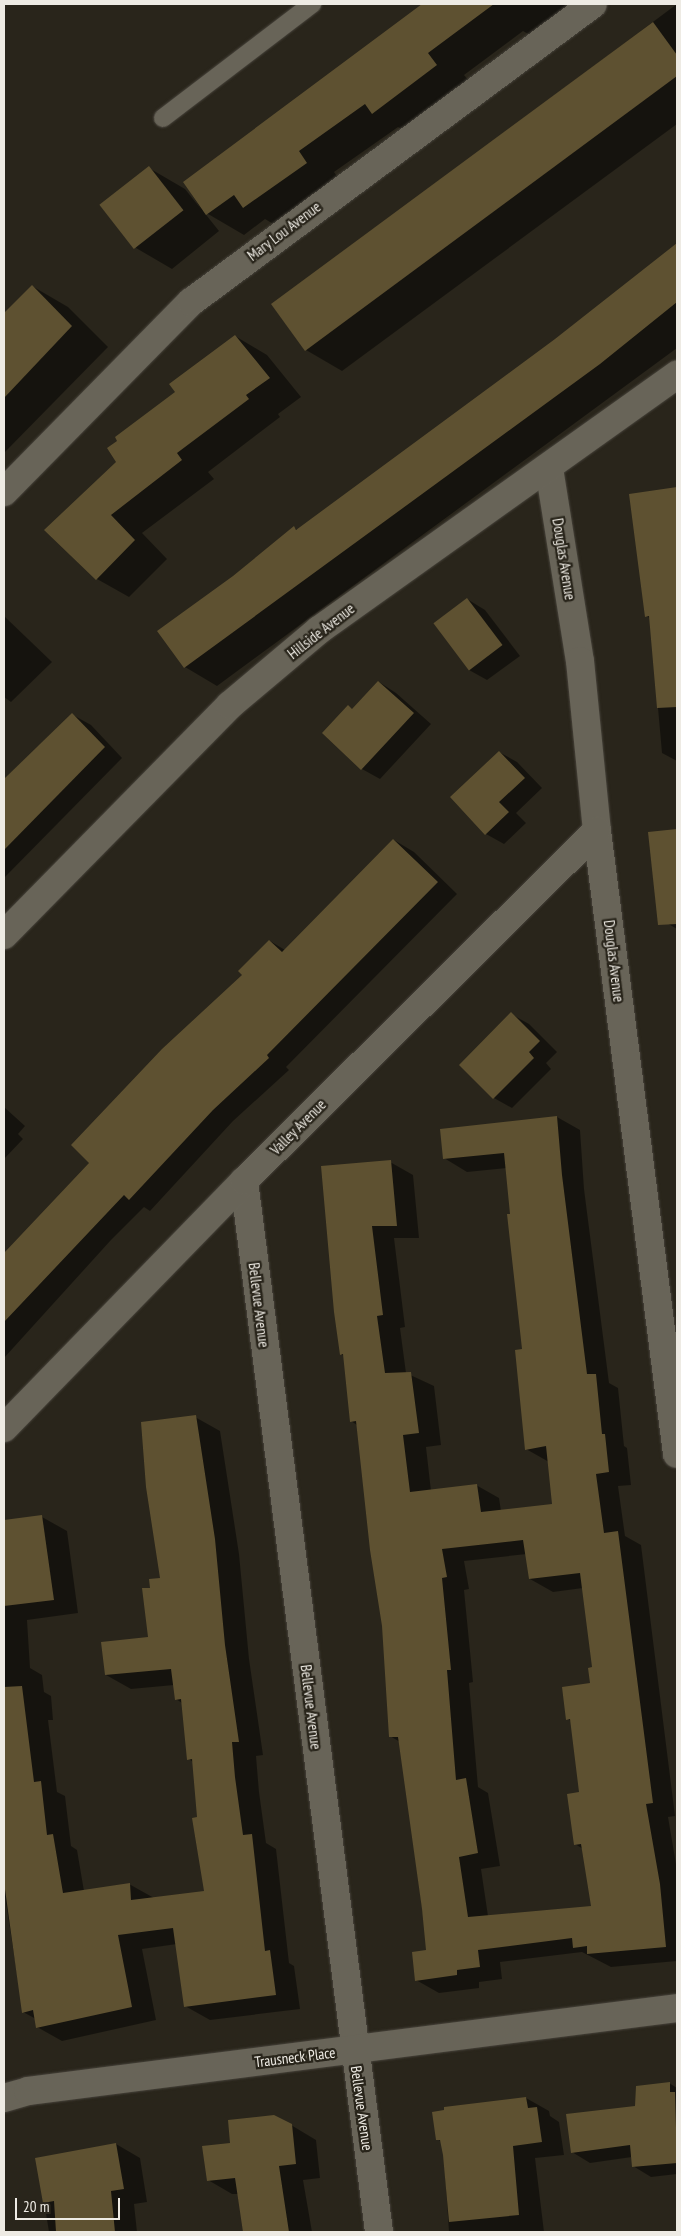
<!DOCTYPE html>
<style>
body{margin:0}
#map{position:relative;width:681px;height:2236px;overflow:hidden;background:#29251b;font-family:"PT Sans Narrow",sans-serif}
div>[style]{position:absolute}
.shadow>*{inset:0;background:#0007}
.building>*{inset:0;background:#5e5131;transform-origin:0 0}
.roads{filter:drop-shadow(0 0 1px #47433b) drop-shadow(0 0 1px #47433b)}
.lane>*{height:18px;margin:-9px;padding:0 9px;transform-origin:9px;border-radius:9px;background:#686458}
.street>*{height:28px;margin:-14px;padding:0 14px;transform-origin:14px;border-radius:14px;background:#686458}
span{translate:-50% -50%;white-space:nowrap;text-align:center;line-height:1.15;-webkit-text-stroke:4.5px #29251b;paint-order:stroke}
.street-label{font-size:15px;color:#eeebe4}
.frame{position:absolute;inset:0;border:5px solid #eeebe4;pointer-events:none}
.scale{position:absolute;left:15px;top:2198px;width:105px;height:22px;box-sizing:border-box;border:2px solid #eeebe4;border-top:0;padding-left:6px;font-size:15px;line-height:18px;white-space:nowrap;color:#eeebe4;-webkit-text-stroke:4px #29251b;paint-order:stroke}
</style>
<div id="map">
<div class="shadow">
<div style="clip-path:polygon(425px 4px,585px 4px,537px 39px,523px 31px,464px 75px,473px 86px,409px 134px,398px 127px,334px 172px,342px 184px,280px 228px,265px 219px,244px 235px,203px 211px,219px 231px,172px 269px,136px 248px,149px 168px,185px 189px,201px 209px,184px 182px)"></div>
<div style="clip-path:polygon(677px 4px,677px 124px,342px 371px,306px 350px,273px 305px)"></div>
<div style="clip-path:polygon(677px 245px,677px 348px,217px 686px,185px 667px,234px 577px,294px 528px,298px 530px,556px 340px)"></div>
<div style="clip-path:polygon(32px 286px,68px 307px,108px 347px,4px 453px,4px 314px)"></div>
<div style="clip-path:polygon(235px 336px,267px 355px,301px 397px,278px 414px,280px 417px,208px 472px,214px 479px,142px 533px,167px 559px,129px 597px,97px 579px,118px 462px)"></div>
<div style="clip-path:polygon(675px 488px,677px 489px,677px 761px,662px 753px,650px 618px,646px 616px)"></div>
<div style="clip-path:polygon(467px 599px,485px 610px,520px 656px,487px 680px,469px 670px)"></div>
<div style="clip-path:polygon(4px 616px,52px 662px,11px 702px,4px 697px)"></div>
<div style="clip-path:polygon(379px 682px,396px 693px,431px 724px,380px 779px,362px 769px,348px 706px,353px 710px)"></div>
<div style="clip-path:polygon(73px 715px,91px 725px,122px 758px,4px 878px,4px 781px)"></div>
<div style="clip-path:polygon(499px 752px,517px 762px,542px 788px,516px 813px,526px 823px,504px 844px,486px 834px,452px 797px)"></div>
<div style="clip-path:polygon(677px 830px,677px 929px,660px 919px,649px 833px)"></div>
<div style="clip-path:polygon(394px 840px,414px 852px,457px 894px,286px 1067px,289px 1070px,233px 1121px,150px 1211px,144px 1207px,111px 1240px,4px 1358px,4px 1256px,91px 1163px,270px 941px,285px 950px)"></div>
<div style="clip-path:polygon(511px 1014px,529px 1024px,557px 1052px,546px 1063px,551px 1069px,512px 1108px,494px 1098px)"></div>
<div style="clip-path:polygon(4px 1107px,25px 1126px,18px 1134px,23px 1139px,4px 1159px)"></div>
<div style="clip-path:polygon(evenodd,557px 1117px,580px 1130px,584px 1189px,609px 1383px,618px 1388px,624px 1446px,627px 1448px,631px 1485px,618px 1486px,625px 1536px,641px 1545px,675px 1816px,668px 1817px,677px 1870px,677px 1961px,611px 1967px,582px 1952px,500px 1962px,502px 1979px,479px 1982px,479px 1988px,439px 1993px,416px 1980px,428px 1951px,400px 1742px,390px 1736px,383px 1625px,357px 1425px,351px 1421px,344px 1356px,341px 1354px,335px 1312px,390px 1162px,413px 1175px,419px 1238px,394px 1238px,405px 1327px,400px 1328px,406px 1373px,434px 1386px,441px 1445px,426px 1447px,431px 1491px,476px 1485px,499px 1498px,501px 1511px,554px 1505px,549px 1462px,526px 1449px,524px 1350px,507px 1168px,467px 1172px,444px 1158px,442px 1130px,557px 1117px,527px 1554px,530px 1579px,553px 1592px,583px 1588px,593px 1668px,591px 1684px,568px 1719px,571px 1721px,581px 1793px,575px 1844px,583px 1849px,592px 1907px,488px 1916px,481px 1869px,500px 1866px,488px 1793px,478px 1787px,469px 1683px,473px 1682px,464px 1590px,469px 1589px,464px 1561px,527px 1554px)"></div>
<div style="clip-path:polygon(195px 1417px,220px 1431px,239px 1554px,249px 1659px,263px 1755px,256px 1756px,259px 1792px,266px 1843px,276px 1849px,289px 1963px,294px 1966px,300px 2009px,210px 2020px,185px 2006px,177px 1944px,142px 1949px,156px 2020px,62px 2041px,37px 2027px,36px 2019px,23px 2012px,4px 1890px,4px 1861px,8px 1861px,4px 1823px,4px 1536px,42px 1517px,67px 1531px,78px 1613px,27px 1620px,30px 1668px,42px 1675px,44px 1692px,51px 1696px,53px 1720px,48px 1720px,57px 1792px,65px 1796px,71px 1846px,77px 1850px,84px 1891px,129px 1884px,154px 1898px,205px 1892px,193px 1762px,189px 1759px,182px 1703px,176px 1699px,174px 1685px,131px 1689px,106px 1675px,149px 1638px,151px 1589px,162px 1579px)"></div>
<div style="clip-path:polygon(669px 2083px,677px 2088px,677px 2174px,651px 2177px,633px 2166px,632px 2157px,590px 2163px,572px 2152px)"></div>
<div style="clip-path:polygon(526px 2098px,549px 2111px,550px 2116px,559px 2122px,564px 2155px,535px 2158px,544px 2232px,449px 2232px,444px 2154px,442px 2142px,437px 2139px)"></div>
<div style="clip-path:polygon(291px 2125px,316px 2140px,320px 2178px,303px 2180px,312px 2232px,244px 2232px,238px 2194px,232px 2194px,208px 2180px,231px 2144px)"></div>
<div style="clip-path:polygon(116px 2144px,140px 2158px,147px 2202px,134px 2204px,137px 2232px,49px 2232px,37px 2159px)"></div>
</div>
<div class="building">
<div style="clip-path:polygon(422px 4px,494px 4px,428px 53px,437px 65px,372px 114px,365px 104px,299px 151px,307px 163px,243px 208px,234px 195px,206px 215px,183px 182px)"></div>
<div style="clip-path:polygon(653px 22px,677px 55px,677px 76px,305px 351px,271px 304px)"></div>
<div style="left:149px;top:166px;width:56px;height:63px;rotate:52deg"></div>
<div style="clip-path:polygon(677px 243px,677px 302px,600px 364px,184px 668px,157px 631px,233px 576px,294px 526px,296px 530px,555px 339px)"></div>
<div style="clip-path:polygon(32px 285px,72px 326px,4px 398px,4px 313px)"></div>
<div style="clip-path:polygon(235px 335px,270px 378px,246px 395px,249px 399px,177px 453px,182px 460px,111px 515px,135px 540px,96px 580px,44px 530px,116px 462px,107px 448px,117px 441px,115px 437px,175px 392px,169px 384px)"></div>
<div style="clip-path:polygon(677px 487px,677px 707px,657px 708px,649px 616px,645px 617px,629px 494px)"></div>
<div style="left:467px;top:598px;width:59px;height:42px;rotate:53deg"></div>
<div style="clip-path:polygon(378px 681px,414px 713px,361px 770px,322px 733px,348px 705px,352px 709px)"></div>
<div style="clip-path:polygon(72px 713px,105px 747px,4px 850px,4px 779px)"></div>
<div style="clip-path:polygon(499px 751px,525px 778px,499px 802px,509px 812px,485px 835px,450px 797px)"></div>
<div style="clip-path:polygon(677px 829px,677px 924px,658px 925px,648px 832px)"></div>
<div style="clip-path:polygon(393px 839px,438px 882px,267px 1055px,269px 1058px,213px 1110px,129px 1200px,124px 1195px,4px 1322px,4px 1253px,89px 1163px,71px 1145px,162px 1049px,242px 975px,238px 971px,269px 940px,282px 952px)"></div>
<div style="clip-path:polygon(511px 1012px,540px 1041px,529px 1052px,534px 1058px,493px 1099px,459px 1065px)"></div>
<div style="clip-path:polygon(evenodd,557px 1116px,562px 1175px,587px 1374px,596px 1374px,602px 1434px,605px 1434px,609px 1472px,596px 1474px,604px 1533px,618px 1531px,653px 1803px,646px 1804px,660px 1884px,666px 1947px,587px 1954px,587px 1946px,573px 1948px,572px 1938px,478px 1950px,480px 1967px,457px 1970px,457px 1975px,415px 1981px,412px 1952px,426px 1950px,422px 1909px,398px 1737px,389px 1737px,382px 1626px,370px 1550px,356px 1421px,350px 1422px,343px 1354px,340px 1355px,334px 1312px,321px 1166px,391px 1160px,397px 1226px,372px 1226px,383px 1315px,377px 1316px,385px 1373px,411px 1372px,419px 1433px,403px 1435px,410px 1492px,477px 1484px,481px 1512px,552px 1504px,546px 1446px,525px 1450px,515px 1350px,522px 1349px,507px 1214px,510px 1214px,504px 1153px,443px 1159px,440px 1129px,557px 1116px,523px 1540px,529px 1579px,580px 1573px,592px 1667px,588px 1668px,590px 1683px,562px 1687px,566px 1720px,570px 1719px,579px 1792px,567px 1794px,574px 1845px,581px 1844px,591px 1906px,468px 1917px,459px 1857px,478px 1853px,466px 1778px,456px 1780px,447px 1670px,451px 1670px,442px 1578px,447px 1577px,442px 1549px,523px 1540px)"></div>
<div style="clip-path:polygon(196px 1415px,215px 1539px,225px 1645px,239px 1742px,232px 1742px,235px 1777px,243px 1835px,252px 1834px,265px 1951px,270px 1950px,276px 1995px,184px 2007px,173px 1928px,118px 1935px,132px 2007px,36px 2028px,33px 2010px,22px 2013px,4px 1882px,4px 1687px,22px 1686px,34px 1782px,41px 1781px,47px 1835px,53px 1834px,63px 1893px,130px 1883px,131px 1900px,204px 1891px,192px 1818px,197px 1817px,192px 1759px,187px 1760px,181px 1699px,175px 1700px,171px 1669px,105px 1675px,101px 1642px,148px 1637px,142px 1588px,150px 1588px,149px 1579px,160px 1578px,146px 1487px,141px 1422px)"></div>
<div style="clip-path:polygon(42px 1515px,54px 1600px,4px 1606px,4px 1520px)"></div>
<div style="clip-path:polygon(670px 2082px,670px 2092px,675px 2092px,677px 2163px,632px 2167px,630px 2145px,571px 2153px,566px 2114px,635px 2106px,636px 2086px)"></div>
<div style="clip-path:polygon(526px 2097px,528px 2108px,537px 2107px,542px 2142px,513px 2146px,519px 2215px,449px 2222px,443px 2155px,440px 2140px,436px 2140px,432px 2112px,444px 2110px,444px 2107px)"></div>
<div style="clip-path:polygon(274px 2115px,292px 2124px,296px 2164px,279px 2166px,289px 2232px,243px 2232px,235px 2178px,207px 2181px,202px 2146px,230px 2143px,228px 2120px)"></div>
<div style="clip-path:polygon(116px 2143px,124px 2189px,111px 2191px,115px 2232px,56px 2232px,54px 2201px,43px 2203px,35px 2158px)"></div>
</div>
<div class="roads">
<div class="lane">
<div style="left:163px;top:118px;width:188px;rotate:-37.4deg"></div>
</div>
<div class="street">
<div style="left:549px;top:468px;width:195px;rotate:80.9deg"></div>
<div style="left:580px;top:661px;width:171px;rotate:84.3deg"></div>
<div style="left:597px;top:831px;width:628px;rotate:82.68deg"></div>
<div style="left:4px;top:492px;width:267px;rotate:-45.5deg"></div>
<div style="left:191px;top:302px;width:500px;rotate:-36.55deg"></div>
<div style="left:4px;top:935px;width:322px;rotate:-45.5deg"></div>
<div style="left:230px;top:705px;width:116px;rotate:-40.1deg"></div>
<div style="left:319px;top:630px;width:440px;rotate:-35.5deg"></div>
<div style="left:244px;top:1181px;width:1060px;rotate:82.68deg"></div>
<div style="left:4px;top:1428px;width:344px;rotate:-45.8deg"></div>
<div style="left:244px;top:1181px;width:497px;rotate:-44.8deg"></div>
<div style="left:4px;top:2098px;width:25px;rotate:-16deg"></div>
<div style="left:28px;top:2091px;width:654px;rotate:-7.29deg"></div>
</div>
</div>
<div class="street-label">
<span style="left:284px;top:231px;rotate:-37deg">Mary Lou Avenue</span>
<span style="left:564px;top:559px;rotate:81deg">Douglas Avenue</span>
<span style="left:321px;top:631px;rotate:-38deg">Hillside Avenue</span>
<span style="left:614px;top:961px;rotate:83deg">Douglas Avenue</span>
<span style="left:298px;top:1127px;rotate:-45deg">Valley Avenue</span>
<span style="left:259px;top:1305px;rotate:83deg">Bellevue Avenue</span>
<span style="left:311px;top:1707px;rotate:83deg">Bellevue Avenue</span>
<span style="left:295px;top:2057px;rotate:-7deg">Trausneck Place</span>
<span style="left:362px;top:2108px;rotate:82deg">Bellevue Avenue</span>
</div>
<div class="frame"></div>
<div class="scale">20 m</div>
</div>
